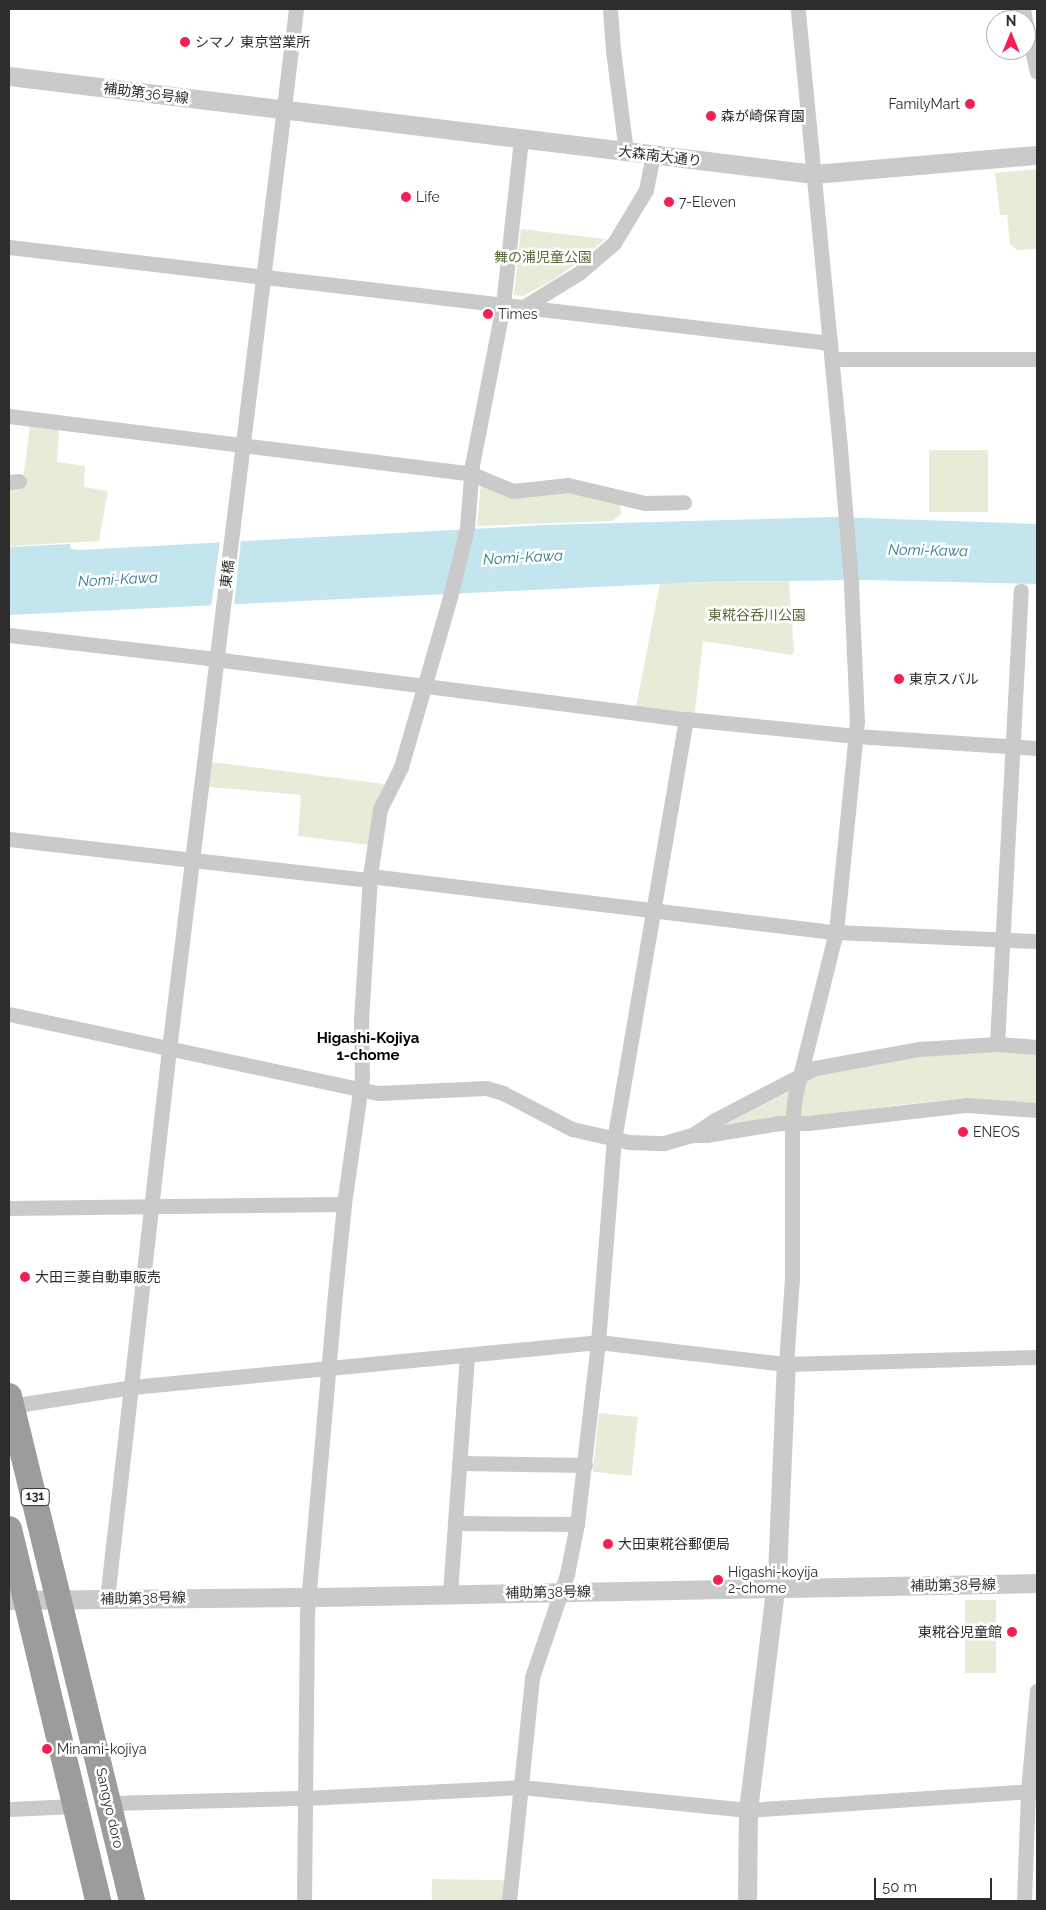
<!DOCTYPE html>
<meta charset="utf-8">
<style>
body{margin:0}
#map{position:relative;width:1046px;height:1910px;overflow:hidden;background:#fff;font-family:Raleway,"Noto Sans JP",sans-serif}
div>[style]{position:absolute}
.green>*{inset:0;background:#e7ecd9;transform-origin:0 0}
.water>*{inset:0;background:#c3e5ee}
.pier>*{inset:0;background:#fff}
.minor>*{height:15px;margin:-7.5px;padding:0 7.5px;transform-origin:7.5px;border-radius:7.5px;background:#cacaca}
.tertiary>*{height:19px;margin:-9.5px;padding:0 9.5px;transform-origin:9.5px;border-radius:9.5px;background:#cacaca}
.trunk>*{height:26px;margin:-13px;padding:0 13px;transform-origin:13px;border-radius:13px;background:#9c9c9c}
.dots>*{width:14px;height:14px;translate:-50% -50%;box-sizing:border-box;border:2px solid #fff;border-radius:50%}
span{translate:-50% -50%;white-space:nowrap;text-align:center;line-height:1.15;-webkit-text-stroke:5px #fff;paint-order:stroke}
.shield-label span{padding:1px 4px;background:#fff;border:1px solid;border-radius:4px;-webkit-text-stroke-width:0}
.shield-label{font-size:12px;color:#2d2d2d;font-weight:700}
.poi-label{font-size:14px;color:#2d2d2d}
.left{translate:0 -50%;text-align:left}
.right{translate:-100% -50%;text-align:right}
.street-label{font-size:14px;color:#2d2d2d}
.park-label{font-size:14px;color:#596c37}
.water-label{font-size:15px;color:#337b8f;font-style:italic}
.neighbourhood-label{font-size:15px;color:#000;font-weight:700}
.frame{position:absolute;inset:0;border:10px solid #2d2d2d;pointer-events:none}
.north{position:absolute;left:986px;top:10px;width:50px;height:50px;box-sizing:border-box;background:#fff;border:1px solid #ababab;border-radius:50%;rotate:0deg;font-size:14px;font-weight:700;line-height:20px;text-align:center;color:#2d2d2d}
.north::after{content:'';display:block;margin:auto;width:18px;height:22px;background:#f41f53;clip-path:polygon(50% 0,100% 100%,50% 72%,0 100%)}
.scale{position:absolute;left:874px;top:1878px;width:118px;height:22px;box-sizing:border-box;border:2px solid #2d2d2d;border-top:0;padding-left:6px;font-size:15px;line-height:18px;white-space:nowrap;color:#2d2d2d;-webkit-text-stroke:4px #fff;paint-order:stroke}
</style>
<div id="map">
<div class="green">
<div style="clip-path:polygon(1037px 169px,1037px 249px,1017px 250px,1010px 244px,1007px 215px,1000px 215px,995px 173px)"></div>
<div style="clip-path:polygon(521px 229px,605px 239px,581px 261px,553px 280px,523px 296px,514px 295px)"></div>
<div style="clip-path:polygon(30px 426px,59px 429px,57px 462px,85px 466px,84px 487px,108px 491px,99px 541px,9px 546px,9px 488px,22px 487px)"></div>
<div style="left:929px;top:450px;width:59px;height:62px"></div>
<div style="clip-path:polygon(481px 483px,568px 492px,620px 504px,621px 514px,612px 521px,477px 526px)"></div>
<div style="clip-path:polygon(789px 581px,794px 651px,792px 655px,703px 641px,694px 719px,635px 712px,660px 583px)"></div>
<div style="clip-path:polygon(212px 762px,384px 784px,369px 845px,298px 836px,301px 795px,209px 787px)"></div>
<div style="clip-path:polygon(997px 1048px,1037px 1052px,1037px 1104px,966px 1098px,898px 1105px,709px 1132px,803px 1077px,919px 1053px)"></div>
<div style="left:599px;top:1413px;width:39px;height:59px;rotate:6deg"></div>
<div style="left:965px;top:1600px;width:31px;height:73px"></div>
<div style="left:432px;top:1879px;width:75px;height:22px;rotate:1deg"></div>
</div>
<div class="water">
<div style="clip-path:polygon(833px 517px,1037px 524px,1037px 584px,864px 580px,701px 582px,9px 615px,9px 547px,70px 544px,71px 549px,79px 550px,545px 525px)"></div>
</div>
<div class="pier">
<div style="clip-path:polygon(241px 539px,234px 607px,211px 608px,220px 540px)"></div>
</div>
<div class="minor">
<div style="left:610px;top:9px;width:41px;rotate:85.8deg"></div>
<div style="left:613px;top:50px;width:103px;rotate:82.7deg"></div>
<div style="left:1023px;top:9px;width:11px;rotate:80deg"></div>
<div style="left:1026px;top:24px;width:49px;rotate:77.1deg"></div>
<div style="left:9px;top:247px;width:827px;rotate:6.67deg"></div>
<div style="left:522px;top:308px;width:67px;rotate:-31.6deg"></div>
<div style="left:579px;top:273px;width:46px;rotate:-40.6deg"></div>
<div style="left:614px;top:243px;width:62px;rotate:-58.9deg"></div>
<div style="left:646px;top:190px;width:36px;rotate:-79deg"></div>
<div style="left:832px;top:359px;width:205px"></div>
<div style="left:9px;top:416px;width:467px;rotate:7.1deg"></div>
<div style="left:472px;top:474px;width:44px;rotate:22.5deg"></div>
<div style="left:513px;top:491px;width:55px;rotate:-6.2deg"></div>
<div style="left:568px;top:485px;width:79px;rotate:13.2deg"></div>
<div style="left:645px;top:503px;width:39px;rotate:-1deg"></div>
<div style="left:9px;top:482px;width:10px;rotate:-6deg"></div>
<div style="left:9px;top:635px;width:199px;rotate:6.6deg"></div>
<div style="left:207px;top:658px;width:483px;rotate:7.3deg"></div>
<div style="left:686px;top:719px;width:171px;rotate:5.7deg"></div>
<div style="left:856px;top:736px;width:181px;rotate:3.8deg"></div>
<div style="left:9px;top:839px;width:363px;rotate:6.5deg"></div>
<div style="left:370px;top:876px;width:469px;rotate:6.9deg"></div>
<div style="left:836px;top:932px;width:201px;rotate:2.6deg"></div>
<div style="left:9px;top:1014px;width:377px;rotate:12.1deg"></div>
<div style="left:378px;top:1093px;width:108px;rotate:-2.7deg"></div>
<div style="left:486px;top:1088px;width:18px;rotate:16deg"></div>
<div style="left:503px;top:1093px;width:78px;rotate:27.6deg"></div>
<div style="left:572px;top:1129px;width:58px;rotate:12.8deg"></div>
<div style="left:629px;top:1142px;width:35px;rotate:2deg"></div>
<div style="left:664px;top:1143px;width:29px;rotate:-16deg"></div>
<div style="left:692px;top:1135px;width:27px;rotate:-33deg"></div>
<div style="left:715px;top:1120px;width:113px;rotate:-27.5deg"></div>
<div style="left:815px;top:1068px;width:106px;rotate:-10.4deg"></div>
<div style="left:919px;top:1049px;width:78px;rotate:-3.7deg"></div>
<div style="left:997px;top:1044px;width:40px;rotate:4.3deg"></div>
<div style="left:997px;top:1044px;width:454px;rotate:-87deg"></div>
<div style="left:694px;top:1135px;width:12px"></div>
<div style="left:706px;top:1135px;width:75px;rotate:-9.2deg"></div>
<div style="left:780px;top:1123px;width:28px"></div>
<div style="left:808px;top:1123px;width:160px;rotate:-6.5deg"></div>
<div style="left:967px;top:1105px;width:70px;rotate:4.1deg"></div>
<div style="left:9px;top:1208px;width:335px;rotate:-0.7deg"></div>
<div style="left:786px;top:1364px;width:85px;rotate:-86deg"></div>
<div style="left:792px;top:1279px;width:156px;rotate:-90deg"></div>
<div style="left:792px;top:1123px;width:27px;rotate:-84deg"></div>
<div style="left:795px;top:1096px;width:169px;rotate:-76deg"></div>
<div style="left:836px;top:932px;width:211px;rotate:-84.3deg"></div>
<div style="left:857px;top:722px;width:140px;rotate:-92.5deg"></div>
<div style="left:851px;top:582px;width:134px;rotate:-94.7deg"></div>
<div style="left:840px;top:448px;width:441px;rotate:-95.5deg"></div>
<div style="left:11px;top:1406px;width:122px;rotate:-8.9deg"></div>
<div style="left:132px;top:1387px;width:468px;rotate:-5.5deg"></div>
<div style="left:598px;top:1342px;width:189px;rotate:6.7deg"></div>
<div style="left:786px;top:1364px;width:251px;rotate:-1.6deg"></div>
<div style="left:459px;top:1463px;width:126px;rotate:0.9deg"></div>
<div style="left:455px;top:1523px;width:122px;rotate:0.5deg"></div>
<div style="left:450px;top:1593px;width:239px;rotate:-85.9deg"></div>
<div style="left:107px;top:1599px;width:553px;rotate:-83.57deg"></div>
<div style="left:169px;top:1049px;width:1048px;rotate:-83.04deg"></div>
<div style="left:109px;top:1803px;width:196px;rotate:-1.5deg"></div>
<div style="left:305px;top:1798px;width:216px;rotate:-2.9deg"></div>
<div style="left:521px;top:1787px;width:228px;rotate:5.8deg"></div>
<div style="left:748px;top:1810px;width:290px;rotate:-3.8deg"></div>
<div style="left:9px;top:1809px;width:66px;rotate:-2.6deg"></div>
<div style="left:304px;top:1901px;width:288px;rotate:-89.4deg"></div>
<div style="left:307px;top:1613px;width:311px;rotate:-85deg"></div>
<div style="left:334px;top:1303px;width:100px;rotate:-84.2deg"></div>
<div style="left:344px;top:1204px;width:128px;rotate:-81.9deg"></div>
<div style="left:362px;top:1077px;width:57px;rotate:-91deg"></div>
<div style="left:361px;top:1020px;width:144px;rotate:-86.4deg"></div>
<div style="left:370px;top:876px;width:68px;rotate:-81.5deg"></div>
<div style="left:380px;top:809px;width:47px;rotate:-63.4deg"></div>
<div style="left:401px;top:767px;width:177px;rotate:-73.9deg"></div>
<div style="left:450px;top:597px;width:71px;rotate:-76.2deg"></div>
<div style="left:467px;top:528px;width:63px;rotate:-85.5deg"></div>
<div style="left:472px;top:465px;width:163px;rotate:-79deg"></div>
<div style="left:503px;top:305px;width:167px;rotate:-83.8deg"></div>
<div style="left:509px;top:1901px;width:225px;rotate:-84.1deg"></div>
<div style="left:532px;top:1677px;width:109px;rotate:-71.2deg"></div>
<div style="left:567px;top:1574px;width:51px;rotate:-78.7deg"></div>
<div style="left:577px;top:1524px;width:183px;rotate:-83.4deg"></div>
<div style="left:598px;top:1342px;width:203px;rotate:-85.5deg"></div>
<div style="left:614px;top:1140px;width:427px;rotate:-80.3deg"></div>
<div style="left:1024px;top:1901px;width:110px;rotate:-87.9deg"></div>
<div style="left:1028px;top:1791px;width:101px;rotate:-84.9deg"></div>
</div>
<div class="tertiary">
<div style="left:9px;top:76px;width:811px;rotate:6.94deg"></div>
<div style="left:814px;top:174px;width:224px;rotate:-4.9deg"></div>
<div style="left:9px;top:1600px;width:312px;rotate:-0.6deg"></div>
<div style="left:321px;top:1597px;width:716px;rotate:-1.12deg"></div>
<div style="left:747px;top:1901px;width:91px;rotate:-89.4deg"></div>
<div style="left:748px;top:1810px;width:237px;rotate:-83deg"></div>
<div style="left:777px;top:1575px;width:211px;rotate:-87.6deg"></div>
</div>
<div class="trunk">
<div style="left:9px;top:1396px;width:520px;rotate:76.31deg"></div>
<div style="left:9px;top:1529px;width:382px;rotate:76.5deg"></div>
</div>
<div class="dots">
<div style="left:185px;top:42px;background:#f41f53"></div>
<div style="left:970px;top:104px;background:#f41f53"></div>
<div style="left:711px;top:116px;background:#f41f53"></div>
<div style="left:406px;top:197px;background:#f41f53"></div>
<div style="left:669px;top:202px;background:#f41f53"></div>
<div style="left:488px;top:314px;background:#f41f53"></div>
<div style="left:899px;top:679px;background:#f41f53"></div>
<div style="left:963px;top:1132px;background:#f41f53"></div>
<div style="left:25px;top:1277px;background:#f41f53"></div>
<div style="left:608px;top:1544px;background:#f41f53"></div>
<div style="left:718px;top:1580px;background:#f41f53"></div>
<div style="left:1012px;top:1632px;background:#f41f53"></div>
<div style="left:47px;top:1749px;background:#f41f53"></div>
</div>
<div class="shield-label">
<span style="left:35px;top:1497px">131</span>
</div>
<div class="poi-label">
<span class="left" style="left:195px;top:42px">シマノ 東京営業所</span>
<span class="right" style="left:960px;top:104px">FamilyMart</span>
<span class="left" style="left:721px;top:116px">森が崎保育園</span>
<span class="left" style="left:416px;top:197px">Life</span>
<span class="left" style="left:679px;top:202px">7-Eleven</span>
<span class="left" style="left:498px;top:314px">Times</span>
<span class="left" style="left:909px;top:679px">東京スバル</span>
<span class="left" style="left:973px;top:1132px">ENEOS</span>
<span class="left" style="left:35px;top:1277px">大田三菱自動車販売</span>
<span class="left" style="left:618px;top:1544px">大田東糀谷郵便局</span>
<span class="left" style="left:728px;top:1580px">Higashi-koyija<br>2-chome</span>
<span class="right" style="left:1002px;top:1632px">東糀谷児童館</span>
<span class="left" style="left:57px;top:1749px">Minami-kojiya</span>
</div>
<div class="street-label">
<span style="left:146px;top:93px;rotate:7deg">補助第36号線</span>
<span style="left:660px;top:156px;rotate:7deg">大森南大通り</span>
<span style="left:227px;top:574px;rotate:-83deg">東橋</span>
<span style="left:953px;top:1585px;rotate:-1deg">補助第38号線</span>
<span style="left:548px;top:1592px;rotate:-1deg">補助第38号線</span>
<span style="left:143px;top:1598px;rotate:-1deg">補助第38号線</span>
<span style="left:110px;top:1808px;rotate:77deg">Sangyo doro</span>
</div>
<div class="park-label">
<span style="left:543px;top:257px">舞の浦児童公園</span>
<span style="left:757px;top:615px">東糀谷呑川公園</span>
</div>
<div class="water-label">
<span style="left:928px;top:551px;rotate:1deg">Nomi-Kawa</span>
<span style="left:523px;top:558px;rotate:-3deg">Nomi-Kawa</span>
<span style="left:118px;top:580px;rotate:-3deg">Nomi-Kawa</span>
</div>
<div class="neighbourhood-label">
<span style="left:368px;top:1047px">Higashi-Kojiya<br>1-chome</span>
</div>
<div class="frame"></div>
<div class="north">N</div>
<div class="scale">50 m</div>
</div>
